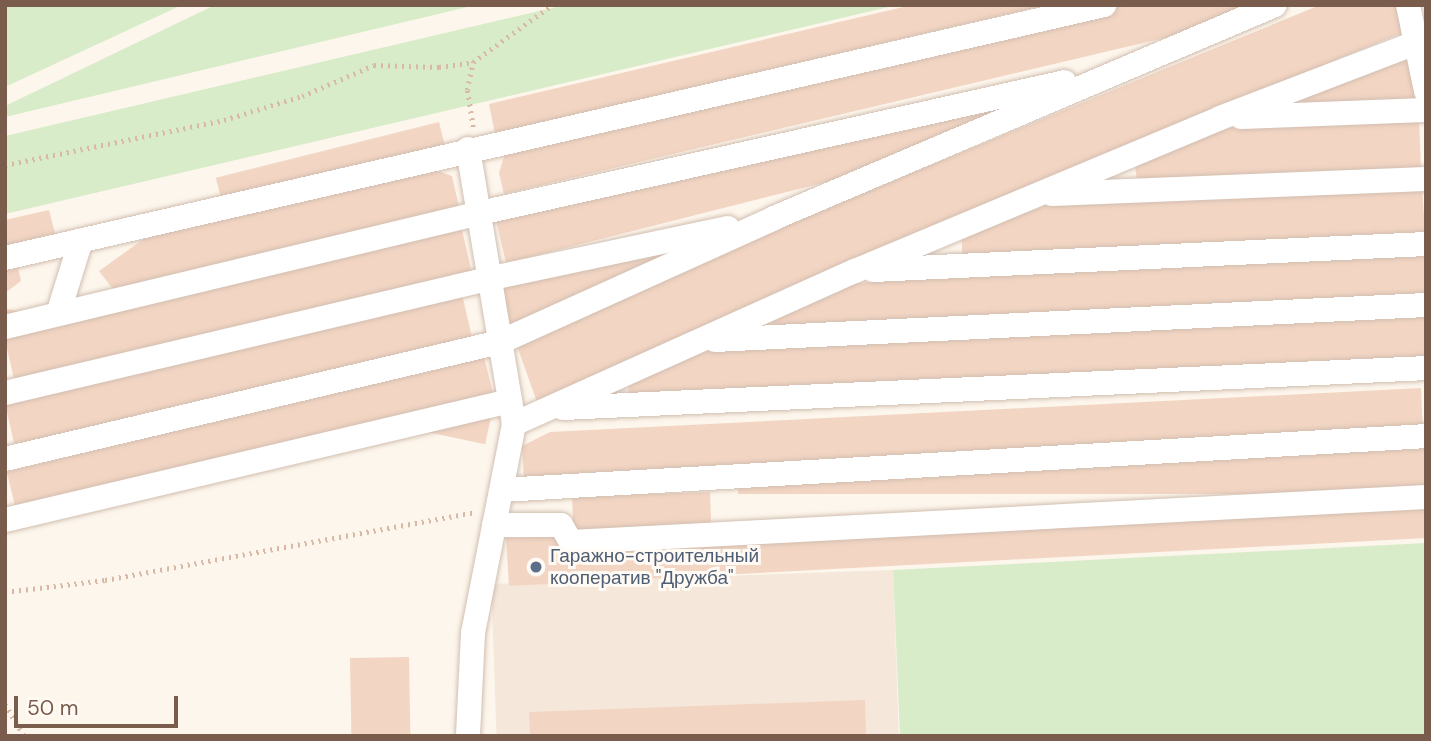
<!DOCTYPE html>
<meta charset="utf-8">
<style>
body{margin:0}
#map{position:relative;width:1431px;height:741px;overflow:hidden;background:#fdf6ec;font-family:"DM Sans",sans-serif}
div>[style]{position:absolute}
.residential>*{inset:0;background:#f5e8da;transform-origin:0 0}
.green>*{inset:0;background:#d8ecc9}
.building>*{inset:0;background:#f3d5c3;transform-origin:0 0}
.path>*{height:4.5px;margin-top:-2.25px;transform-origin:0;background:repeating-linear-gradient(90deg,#d9b8a5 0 2px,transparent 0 7px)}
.roads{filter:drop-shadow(0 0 2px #d1beb0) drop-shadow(0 0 2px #d1beb0)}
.minor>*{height:24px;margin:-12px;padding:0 12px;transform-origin:12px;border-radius:12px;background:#fff}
.dots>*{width:19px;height:19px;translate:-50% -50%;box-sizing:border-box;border:4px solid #fffaf3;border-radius:50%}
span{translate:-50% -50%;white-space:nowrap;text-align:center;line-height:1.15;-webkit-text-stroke:6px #fffaf3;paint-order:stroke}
.service-label{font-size:19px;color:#4e5e75}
.left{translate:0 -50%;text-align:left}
.frame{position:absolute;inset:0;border:7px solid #7a5c4d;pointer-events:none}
.scale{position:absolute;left:14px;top:696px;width:164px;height:32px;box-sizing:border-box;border:4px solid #7a5c4d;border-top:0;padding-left:9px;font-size:21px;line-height:24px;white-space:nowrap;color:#7a5c4d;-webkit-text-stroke:5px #fffaf3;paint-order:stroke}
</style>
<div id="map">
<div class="residential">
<div style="left:893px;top:570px;width:166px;height:402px;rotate:88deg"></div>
</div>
<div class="green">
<div style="clip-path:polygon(5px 5px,182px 5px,5px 87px)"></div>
<div style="clip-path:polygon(215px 5px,476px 5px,5px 117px,5px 106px)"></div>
<div style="clip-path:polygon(565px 5px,897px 5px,5px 214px,5px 136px)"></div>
<div style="clip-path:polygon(1426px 543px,1426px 736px,900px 736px,893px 570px)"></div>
</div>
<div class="building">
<div style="clip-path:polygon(912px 5px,1042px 6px,495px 134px,489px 104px)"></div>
<div style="clip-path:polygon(1117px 5px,1265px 5px,1219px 25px,504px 194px,499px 173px,506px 150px)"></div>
<div style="clip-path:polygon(1320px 5px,1402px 5px,1411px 29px,956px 216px,537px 402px,517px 346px,685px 266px)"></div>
<div style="clip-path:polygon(1414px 58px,1416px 102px,1304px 108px,1303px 95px,1390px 59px)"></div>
<div style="clip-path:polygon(1050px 89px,874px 170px,506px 263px,495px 216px)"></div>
<div style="clip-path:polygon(1419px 119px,1421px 168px,1137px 180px,1135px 166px,1222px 128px)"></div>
<div style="left:439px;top:122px;width:30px;height:230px;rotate:76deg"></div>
<div style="clip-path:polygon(435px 170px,452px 176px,460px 211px,116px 293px,99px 271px,145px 238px)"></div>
<div style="clip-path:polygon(1422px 185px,1425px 233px,962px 256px,962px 236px,1049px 204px)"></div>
<div style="clip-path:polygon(49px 210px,56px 237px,5px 249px,5px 220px)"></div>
<div style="left:462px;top:230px;width:46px;height:470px;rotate:77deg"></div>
<div style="clip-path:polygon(1425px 251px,1426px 295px,773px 331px,773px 318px,857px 283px)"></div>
<div style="clip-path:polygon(661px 252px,665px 263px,510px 327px,501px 284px)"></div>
<div style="clip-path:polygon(17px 263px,21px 281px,5px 293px,5px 266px)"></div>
<div style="left:462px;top:294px;width:47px;height:470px;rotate:77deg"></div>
<div style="clip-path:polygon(1426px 313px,1426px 359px,629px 399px,628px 382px,702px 349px)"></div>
<div style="left:483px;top:353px;width:46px;height:491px;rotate:76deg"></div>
<div style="clip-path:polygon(1421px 388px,1423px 433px,524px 479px,522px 446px,550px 432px)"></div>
<div style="left:492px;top:412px;width:33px;height:501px;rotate:102deg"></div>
<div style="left:1426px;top:447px;width:47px;height:688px;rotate:90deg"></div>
<div style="left:710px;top:492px;width:37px;height:138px;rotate:88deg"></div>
<div style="clip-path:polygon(1426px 506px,1426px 538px,509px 586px,506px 538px)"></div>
<div style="left:409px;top:657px;width:79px;height:59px;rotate:89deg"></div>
<div style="clip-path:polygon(865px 700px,866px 736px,530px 736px,529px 712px)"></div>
</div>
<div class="path">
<div style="left:473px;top:127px;width:37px;rotate:-99deg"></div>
<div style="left:467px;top:90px;width:29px;rotate:-78deg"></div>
<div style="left:473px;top:62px;width:97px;rotate:-35.8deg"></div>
<div style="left:5px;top:165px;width:224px;rotate:-11.6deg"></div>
<div style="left:224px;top:120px;width:82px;rotate:-17.1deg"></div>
<div style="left:302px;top:96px;width:78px;rotate:-23.3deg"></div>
<div style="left:374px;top:65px;width:65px;rotate:1.8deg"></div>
<div style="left:439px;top:67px;width:34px;rotate:-8deg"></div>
<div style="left:5px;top:592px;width:101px;rotate:-6.8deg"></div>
<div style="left:105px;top:580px;width:377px;rotate:-10.4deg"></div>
<div style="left:5px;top:704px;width:37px;rotate:59deg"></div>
</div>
<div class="roads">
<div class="minor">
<div style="left:1408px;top:5px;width:88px;rotate:78.2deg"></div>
<div style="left:1241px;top:117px;width:185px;rotate:-2.2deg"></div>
<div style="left:468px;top:149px;width:279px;rotate:80.5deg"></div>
<div style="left:514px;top:424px;width:213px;rotate:101.1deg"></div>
<div style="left:473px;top:633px;width:103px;rotate:92.8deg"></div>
<div style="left:1052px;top:194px;width:374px;rotate:-2.3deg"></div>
<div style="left:5px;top:258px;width:1128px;rotate:-12.96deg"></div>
<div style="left:873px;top:270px;width:554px;rotate:-2.69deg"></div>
<div style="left:58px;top:314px;width:77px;rotate:-72.7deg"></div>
<div style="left:5px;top:327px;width:488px;rotate:-13.5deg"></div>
<div style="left:480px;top:213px;width:599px;rotate:-12.62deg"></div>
<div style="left:715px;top:340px;width:712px;rotate:-2.82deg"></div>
<div style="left:5px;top:393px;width:500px;rotate:-13.29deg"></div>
<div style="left:492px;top:278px;width:241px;rotate:-12deg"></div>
<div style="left:563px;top:408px;width:864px;rotate:-2.65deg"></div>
<div style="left:514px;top:424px;width:374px;rotate:-24.2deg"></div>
<div style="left:855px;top:271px;width:396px;rotate:-22.7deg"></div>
<div style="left:1220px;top:118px;width:221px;rotate:-21deg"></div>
<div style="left:5px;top:459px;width:509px;rotate:-13.3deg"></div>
<div style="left:500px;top:342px;width:301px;rotate:-24.3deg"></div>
<div style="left:774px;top:218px;width:544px;rotate:-23.03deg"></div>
<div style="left:502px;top:490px;width:926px;rotate:-3.34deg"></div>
<div style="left:5px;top:520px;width:519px;rotate:-13.26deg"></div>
<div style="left:494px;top:525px;width:67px"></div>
<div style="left:561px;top:525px;width:20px;rotate:60deg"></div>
<div style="left:571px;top:542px;width:856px;rotate:-3.01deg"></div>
</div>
</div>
<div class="dots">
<div style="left:536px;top:567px;background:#5c6f8a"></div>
</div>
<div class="service-label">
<span class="left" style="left:550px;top:567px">Гаражно-строительный<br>кооператив "Дружба"</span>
</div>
<div class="frame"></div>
<div class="scale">50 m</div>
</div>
